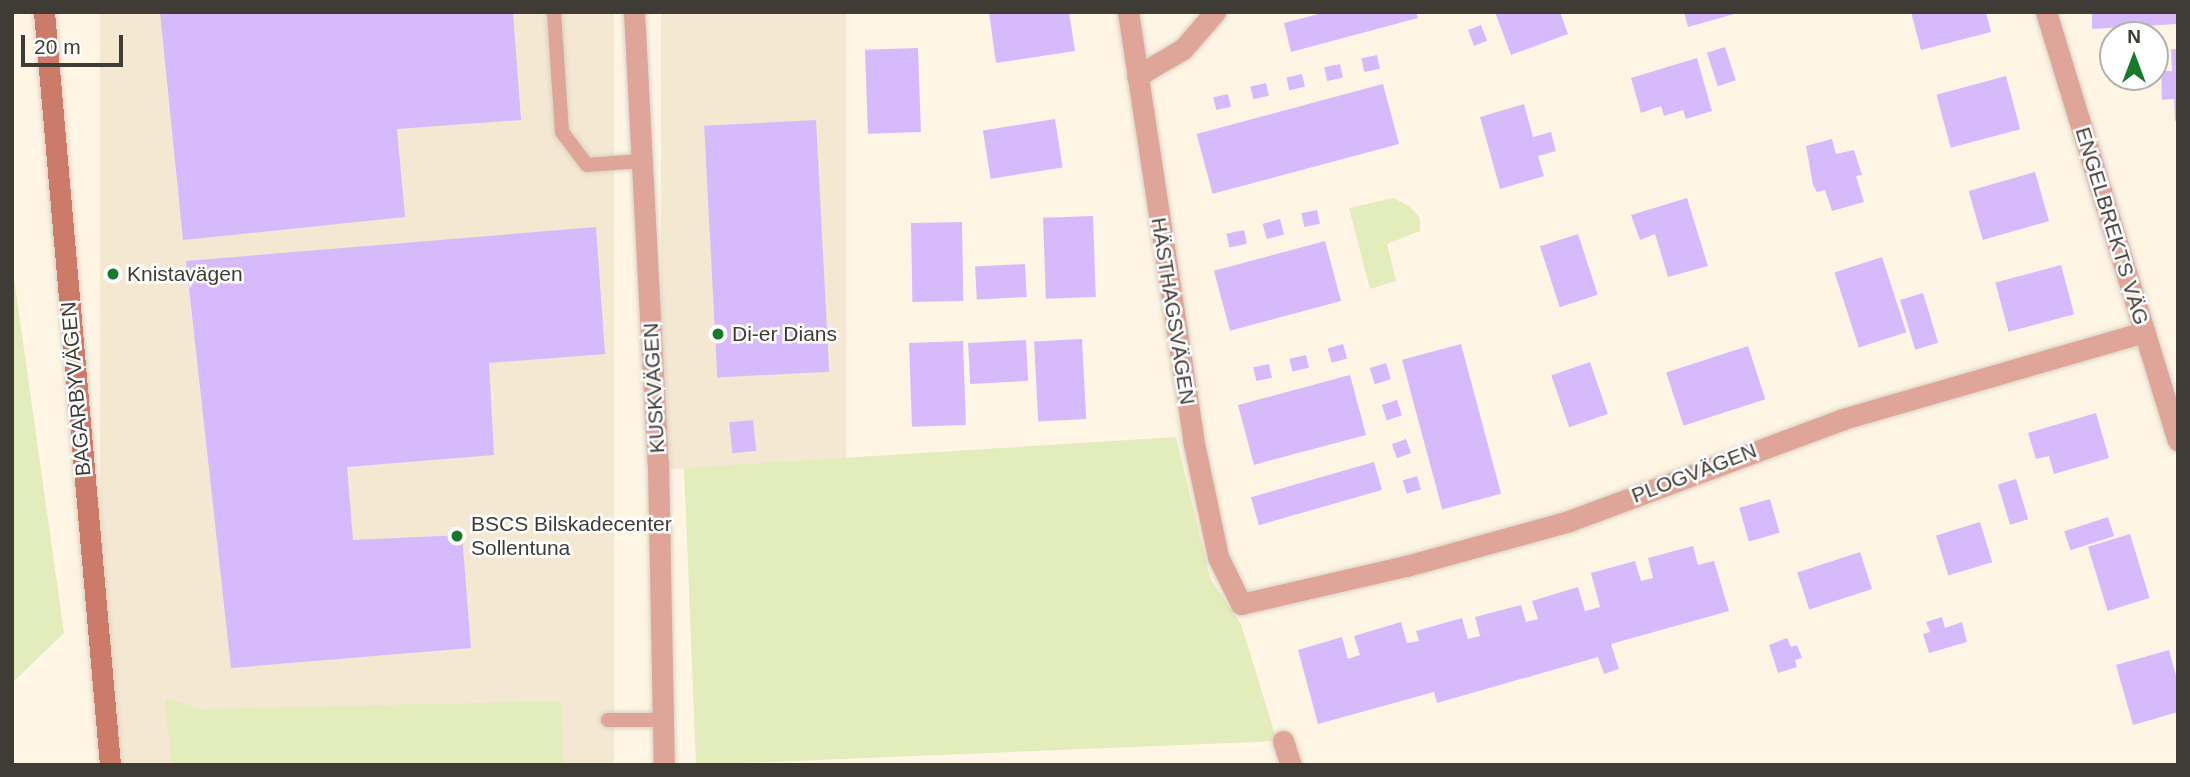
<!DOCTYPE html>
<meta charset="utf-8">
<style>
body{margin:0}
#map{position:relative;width:2190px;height:777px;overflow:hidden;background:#fef5e5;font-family:Helvetica,sans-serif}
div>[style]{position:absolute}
.built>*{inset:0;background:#f4e8d2;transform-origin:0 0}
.green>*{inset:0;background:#e3edbc}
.building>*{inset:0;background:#d7bafc;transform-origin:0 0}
.roads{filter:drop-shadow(0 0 2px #d8d0c2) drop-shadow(0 0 2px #d8d0c2)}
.lane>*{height:14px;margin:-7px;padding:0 7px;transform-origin:7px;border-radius:7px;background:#dea598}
.street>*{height:21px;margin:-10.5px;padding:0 10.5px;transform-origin:10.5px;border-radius:10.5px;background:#dea598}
.secondary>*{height:21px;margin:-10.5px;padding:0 10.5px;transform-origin:10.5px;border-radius:10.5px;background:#cd7b69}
.dots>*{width:19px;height:19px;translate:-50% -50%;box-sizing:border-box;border:4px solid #fff;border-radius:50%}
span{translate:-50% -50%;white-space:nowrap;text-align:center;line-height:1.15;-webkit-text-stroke:5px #fff;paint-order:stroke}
.street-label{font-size:21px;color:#3f3c35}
.poi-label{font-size:21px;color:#3f3c35}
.left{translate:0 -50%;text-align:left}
.frame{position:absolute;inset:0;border:14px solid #3f3c35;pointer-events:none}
.north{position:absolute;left:2099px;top:21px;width:70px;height:70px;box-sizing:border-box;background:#fff;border:2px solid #b2b1ae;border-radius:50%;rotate:0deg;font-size:19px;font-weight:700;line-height:28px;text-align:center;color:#3f3c35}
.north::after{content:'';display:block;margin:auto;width:24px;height:32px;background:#187a2c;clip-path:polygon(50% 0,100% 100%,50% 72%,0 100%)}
.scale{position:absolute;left:21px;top:35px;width:102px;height:32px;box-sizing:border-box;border:4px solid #3f3c35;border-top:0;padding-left:9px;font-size:21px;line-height:24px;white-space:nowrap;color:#3f3c35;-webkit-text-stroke:5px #fff;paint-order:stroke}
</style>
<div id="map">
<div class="built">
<div style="left:100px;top:12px;width:514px;height:756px"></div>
<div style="left:661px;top:12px;width:185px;height:457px"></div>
</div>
<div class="green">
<div style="clip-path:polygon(1393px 198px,1409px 206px,1420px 218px,1420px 231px,1387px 244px,1396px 281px,1370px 289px,1349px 208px)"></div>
<div style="clip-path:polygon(12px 264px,64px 633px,12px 683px)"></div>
<div style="clip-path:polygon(1176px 437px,1210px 578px,1241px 624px,1277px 741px,696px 765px,684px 468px)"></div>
<div style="clip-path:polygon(165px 698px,201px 709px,561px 701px,563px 765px,171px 765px)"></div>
</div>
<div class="building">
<div style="clip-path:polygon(160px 12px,513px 12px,521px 120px,397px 129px,405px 217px,183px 240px)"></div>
<div style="clip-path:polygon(989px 12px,1069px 12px,1075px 51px,996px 63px)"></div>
<div style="clip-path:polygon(1326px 12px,1416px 12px,1418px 18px,1291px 52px,1284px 23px)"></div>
<div style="clip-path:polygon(1495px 12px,1560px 12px,1568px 34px,1511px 55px)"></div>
<div style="clip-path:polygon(1684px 12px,1738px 12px,1738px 13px,1688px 27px)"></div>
<div style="clip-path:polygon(1911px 12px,1986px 12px,1991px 32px,1921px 50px)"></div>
<div style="clip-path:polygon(2092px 12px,2178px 12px,2178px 24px,2092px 29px)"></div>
<div style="left:1481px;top:25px;width:17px;height:14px;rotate:69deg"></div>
<div style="left:1725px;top:47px;width:35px;height:19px;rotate:72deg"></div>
<div style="left:918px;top:48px;width:84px;height:53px;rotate:88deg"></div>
<div style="clip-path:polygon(2171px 49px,2178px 49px,2178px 120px,2175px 121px,2174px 99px,2162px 100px,2161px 71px,2172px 71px)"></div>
<div style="left:1377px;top:55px;width:14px;height:16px;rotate:78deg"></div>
<div style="clip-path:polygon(1697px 58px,1712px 111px,1686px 119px,1683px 110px,1664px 116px,1661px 106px,1641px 113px,1631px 78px)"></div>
<div style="left:1340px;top:64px;width:14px;height:16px;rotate:78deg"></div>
<div style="left:1302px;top:74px;width:13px;height:16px;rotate:77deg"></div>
<div style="left:2006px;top:76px;width:55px;height:72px;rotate:75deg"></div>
<div style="left:1266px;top:83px;width:13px;height:16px;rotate:77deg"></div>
<div style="left:1383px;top:84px;width:62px;height:193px;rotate:75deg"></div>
<div style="left:1228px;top:94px;width:13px;height:15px;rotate:77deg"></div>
<div style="clip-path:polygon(1524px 104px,1533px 137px,1551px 132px,1556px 151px,1538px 156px,1544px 176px,1500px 189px,1480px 117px)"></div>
<div style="left:1055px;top:119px;width:49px;height:73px;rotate:81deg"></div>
<div style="left:816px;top:120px;width:252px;height:112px;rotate:87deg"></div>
<div style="clip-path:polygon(1832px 139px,1836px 154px,1854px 150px,1862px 175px,1856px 176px,1864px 202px,1832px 211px,1825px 190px,1817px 192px,1813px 185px,1806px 146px)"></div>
<div style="left:2035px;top:172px;width:51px;height:69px;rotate:74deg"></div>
<div style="clip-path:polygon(1687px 198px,1708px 266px,1668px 277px,1655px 234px,1640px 240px,1631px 215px)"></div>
<div style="left:1317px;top:210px;width:14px;height:16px;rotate:78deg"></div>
<div style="left:1093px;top:216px;width:81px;height:50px;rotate:88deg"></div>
<div style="left:1280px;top:219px;width:16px;height:18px;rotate:75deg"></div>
<div style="left:962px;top:222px;width:79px;height:51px;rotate:89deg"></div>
<div style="clip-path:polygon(596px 227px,605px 354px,489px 363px,494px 455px,347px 467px,353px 540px,462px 535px,471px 648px,231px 668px,186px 261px)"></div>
<div style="left:1244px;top:230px;width:14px;height:18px;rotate:78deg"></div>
<div style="left:1578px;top:234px;width:64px;height:40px;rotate:72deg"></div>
<div style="left:1325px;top:241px;width:62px;height:115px;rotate:75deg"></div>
<div style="left:1882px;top:257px;width:79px;height:50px;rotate:72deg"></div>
<div style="left:1025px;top:264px;width:33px;height:50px;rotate:87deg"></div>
<div style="left:2061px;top:265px;width:51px;height:68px;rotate:75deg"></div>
<div style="left:1923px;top:293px;width:52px;height:24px;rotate:73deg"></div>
<div style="left:1082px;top:339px;width:80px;height:48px;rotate:87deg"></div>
<div style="left:1026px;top:340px;width:41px;height:58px;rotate:87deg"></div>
<div style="left:963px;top:341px;width:84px;height:54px;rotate:88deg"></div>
<div style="left:1343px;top:344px;width:15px;height:16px;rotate:74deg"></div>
<div style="left:1461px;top:344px;width:155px;height:61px;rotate:75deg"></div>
<div style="left:1748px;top:346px;width:56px;height:86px;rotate:72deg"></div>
<div style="left:1306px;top:355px;width:13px;height:17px;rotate:77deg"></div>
<div style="left:1590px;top:362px;width:55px;height:41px;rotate:71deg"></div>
<div style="left:1386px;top:363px;width:17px;height:17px;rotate:73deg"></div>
<div style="left:1269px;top:364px;width:14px;height:16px;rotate:78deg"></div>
<div style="left:1350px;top:375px;width:62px;height:116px;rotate:75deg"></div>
<div style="left:1397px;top:400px;width:16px;height:16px;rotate:72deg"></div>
<div style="clip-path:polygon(2096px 413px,2109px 458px,2054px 474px,2049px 456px,2036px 459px,2028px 433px)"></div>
<div style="left:753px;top:420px;width:31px;height:24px;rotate:84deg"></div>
<div style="left:1406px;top:439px;width:15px;height:15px;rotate:70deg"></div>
<div style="left:1374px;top:462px;width:29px;height:128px;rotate:74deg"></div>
<div style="left:1417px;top:476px;width:14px;height:15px;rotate:73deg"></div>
<div style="left:2016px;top:479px;width:42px;height:19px;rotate:73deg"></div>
<div style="left:1770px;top:499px;width:35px;height:32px;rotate:74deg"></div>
<div style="left:2108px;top:517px;width:20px;height:46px;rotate:72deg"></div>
<div style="left:1980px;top:522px;width:42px;height:46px;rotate:73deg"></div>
<div style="left:2130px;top:534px;width:67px;height:44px;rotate:73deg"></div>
<div style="clip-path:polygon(1693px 546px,1698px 565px,1714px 561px,1729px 611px,1611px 644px,1619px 669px,1604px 674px,1598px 657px,1437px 703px,1434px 692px,1318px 724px,1298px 650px,1342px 637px,1348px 659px,1360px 655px,1354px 636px,1401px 622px,1407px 643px,1419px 641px,1416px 631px,1462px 618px,1468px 639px,1480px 636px,1475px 617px,1521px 605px,1526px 622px,1538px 619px,1532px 601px,1578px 587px,1585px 611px,1600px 607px,1591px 573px,1635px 561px,1641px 581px,1653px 578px,1648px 558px)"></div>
<div style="left:1860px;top:552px;width:39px;height:66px;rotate:72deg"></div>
<div style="clip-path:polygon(1942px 617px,1945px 628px,1962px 622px,1967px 642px,1929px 653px,1923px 634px,1930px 632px,1926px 622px)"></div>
<div style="clip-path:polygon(1787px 638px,1791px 647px,1797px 645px,1802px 658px,1795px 660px,1797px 667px,1778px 673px,1769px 645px)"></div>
<div style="clip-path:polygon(2169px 650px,2178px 683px,2178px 712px,2133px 725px,2116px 665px)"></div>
</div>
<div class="roads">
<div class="lane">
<div style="left:554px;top:12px;width:120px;rotate:86.2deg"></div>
<div style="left:562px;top:132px;width:41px;rotate:52.9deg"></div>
<div style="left:587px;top:165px;width:54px;rotate:-4.2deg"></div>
<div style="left:608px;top:720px;width:55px"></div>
</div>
<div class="street">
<div style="left:634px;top:12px;width:452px;rotate:87deg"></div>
<div style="left:658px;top:463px;width:302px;rotate:88.9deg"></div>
<div style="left:1128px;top:12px;width:432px;rotate:81.3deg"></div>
<div style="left:1193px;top:439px;width:121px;rotate:78deg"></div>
<div style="left:1218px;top:557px;width:52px;rotate:63.9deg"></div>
<div style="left:1241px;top:604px;width:169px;rotate:-13deg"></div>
<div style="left:1406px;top:566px;width:169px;rotate:-15.4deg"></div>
<div style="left:1569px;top:521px;width:292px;rotate:-20.4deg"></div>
<div style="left:1843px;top:419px;width:314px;rotate:-16.1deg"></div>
<div style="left:2046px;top:12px;width:448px;rotate:72.9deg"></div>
<div style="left:1137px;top:76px;width:53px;rotate:-30.4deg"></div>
<div style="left:1183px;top:49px;width:49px;rotate:-49.1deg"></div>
<div style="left:1283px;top:741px;width:25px;rotate:72deg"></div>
</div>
<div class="secondary">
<div style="left:44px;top:12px;width:756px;rotate:84.99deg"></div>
</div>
</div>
<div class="dots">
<div style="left:113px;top:274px;background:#187a2c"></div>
<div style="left:718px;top:334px;background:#187a2c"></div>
<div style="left:457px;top:536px;background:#187a2c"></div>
</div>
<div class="street-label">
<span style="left:2112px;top:226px;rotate:73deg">ENGELBREKTS VÄG</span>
<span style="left:1173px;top:311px;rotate:81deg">HÄSTHAGSVÄGEN</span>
<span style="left:654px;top:388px;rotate:-93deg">KUSKVÄGEN</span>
<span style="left:76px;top:389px;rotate:-95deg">BAGARBYVÄGEN</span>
<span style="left:1694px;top:473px;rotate:-21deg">PLOGVÄGEN</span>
</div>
<div class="poi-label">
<span class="left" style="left:127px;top:274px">Knistavägen</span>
<span class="left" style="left:732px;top:334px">Di-er Dians</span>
<span class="left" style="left:471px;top:536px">BSCS Bilskadecenter<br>Sollentuna</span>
</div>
<div class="frame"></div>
<div class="north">N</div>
<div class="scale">20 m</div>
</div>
